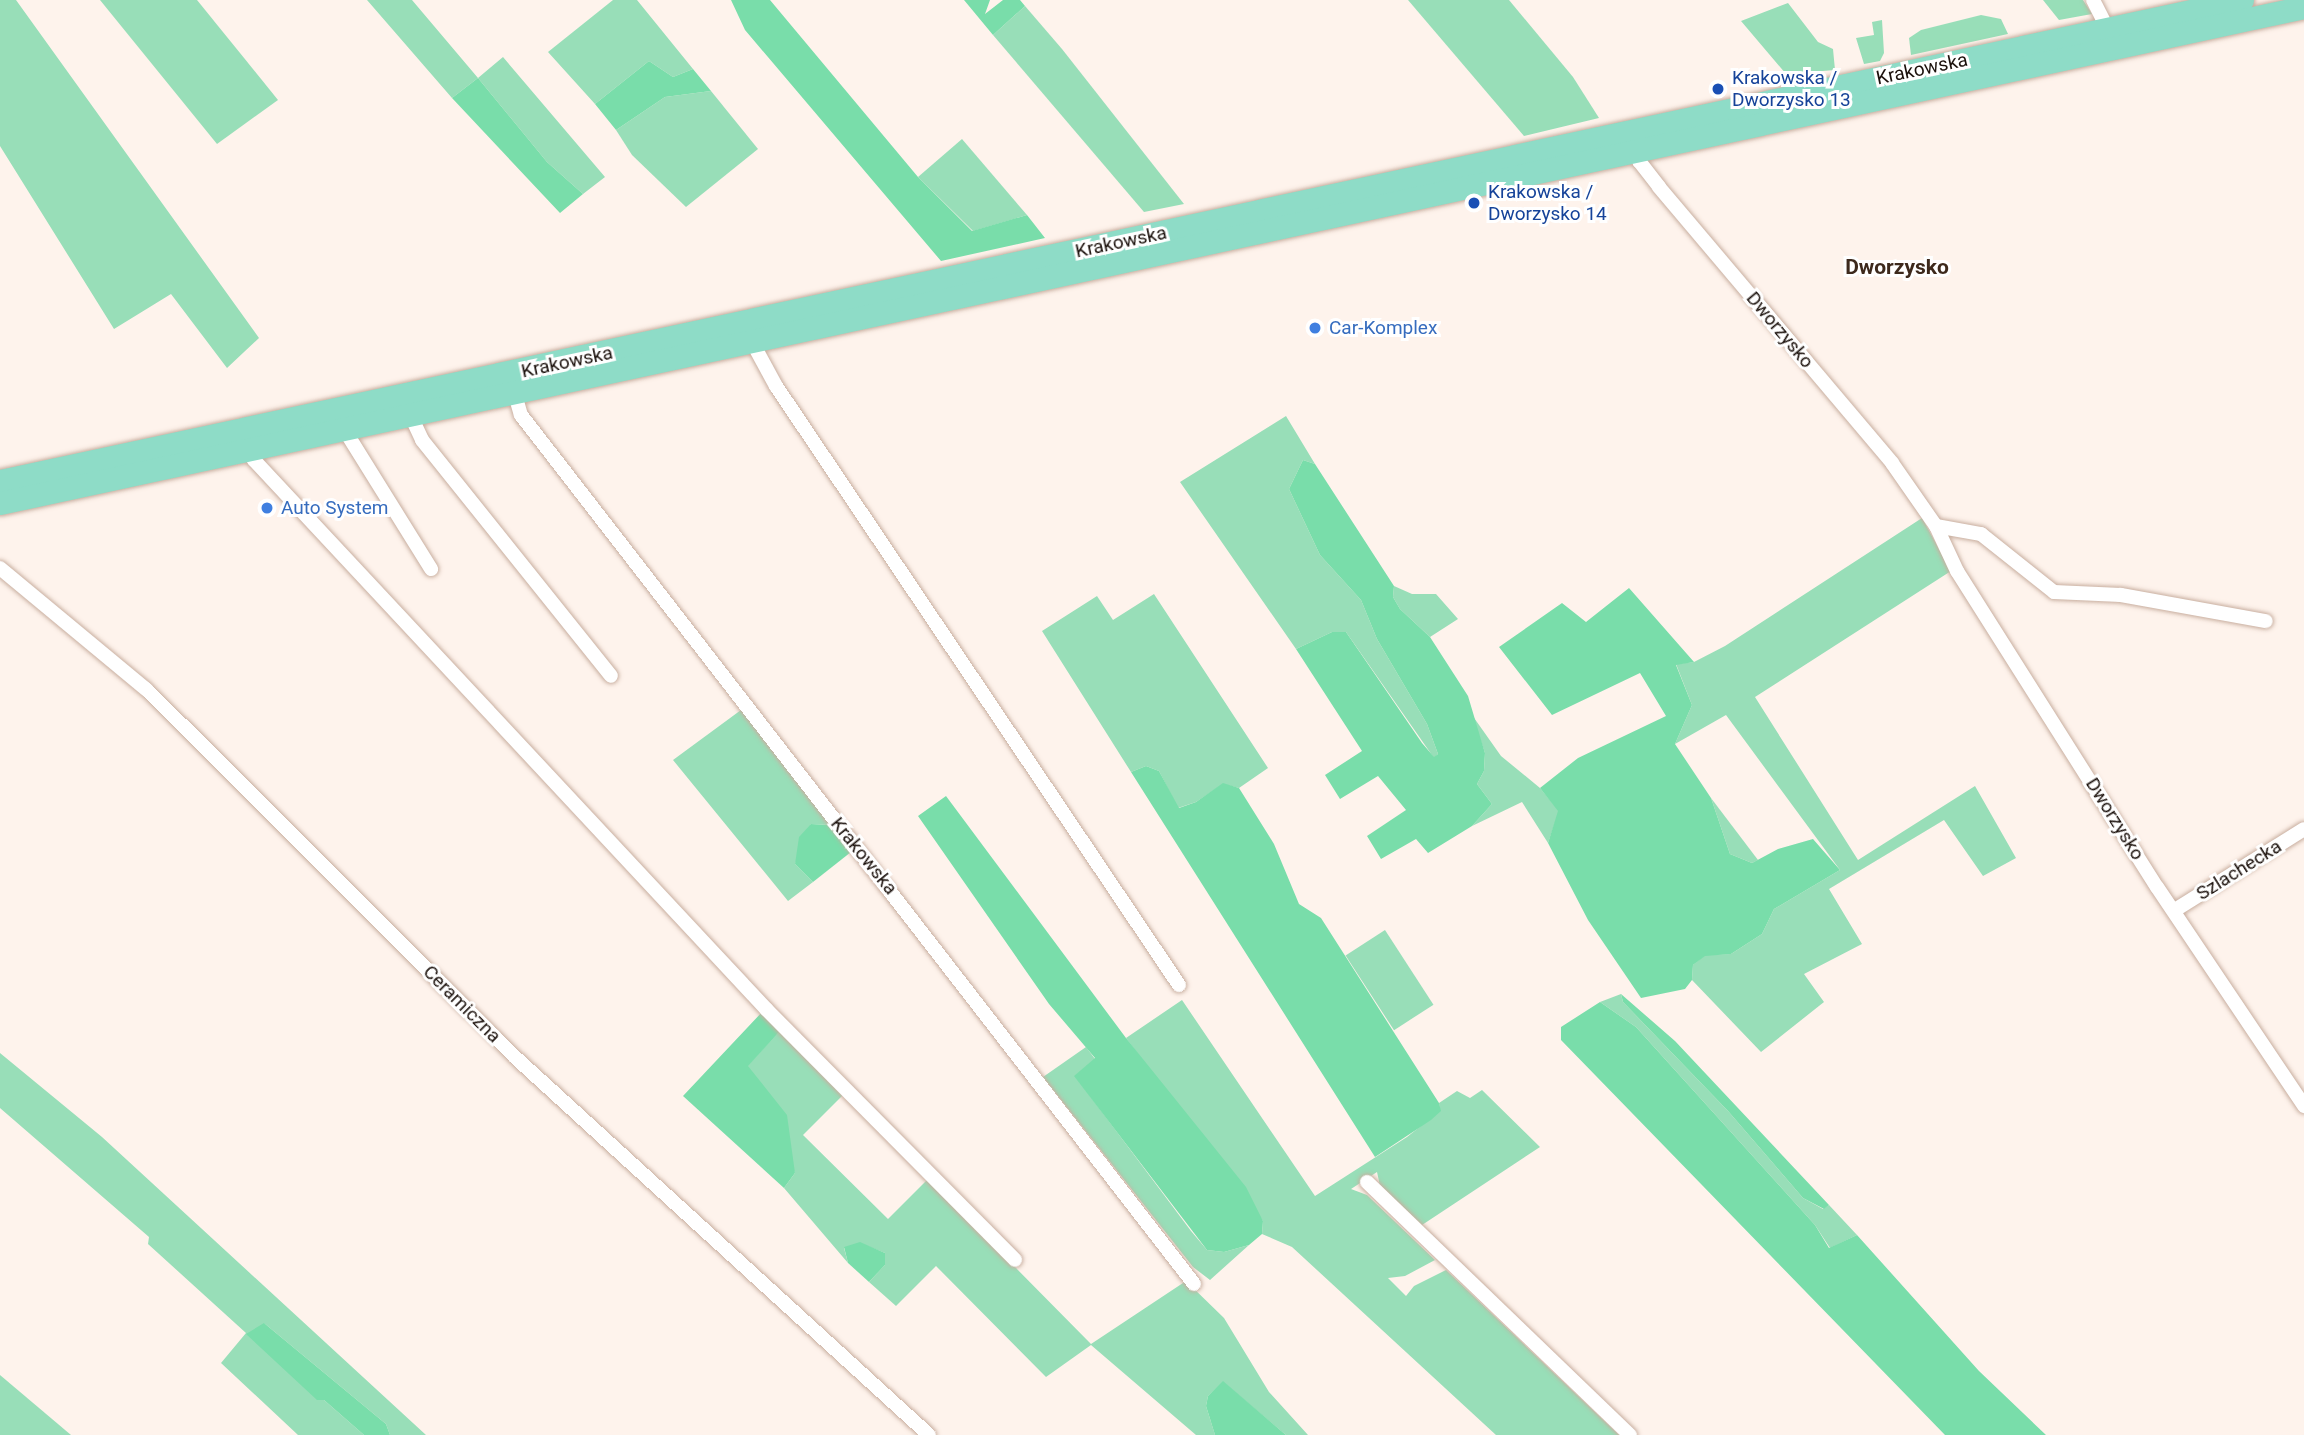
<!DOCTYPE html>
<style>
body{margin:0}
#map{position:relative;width:2304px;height:1435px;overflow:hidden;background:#fef3ec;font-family:Roboto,sans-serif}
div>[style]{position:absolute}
.green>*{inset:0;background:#98deb8;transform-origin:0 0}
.forest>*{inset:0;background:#79ddaa}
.roads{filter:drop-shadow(0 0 2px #c8ae9f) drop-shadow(0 0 2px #c8ae9f)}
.street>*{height:14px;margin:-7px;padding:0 7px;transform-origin:7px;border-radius:7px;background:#fff}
.primary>*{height:23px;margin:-11.5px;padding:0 11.5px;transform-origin:11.5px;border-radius:11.5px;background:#8edcc7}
.dots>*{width:19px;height:19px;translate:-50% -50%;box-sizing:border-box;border:4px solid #fff;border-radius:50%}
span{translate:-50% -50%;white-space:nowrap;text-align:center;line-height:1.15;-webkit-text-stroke:6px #fff;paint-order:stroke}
.street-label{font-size:19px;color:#1b110c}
.transit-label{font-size:19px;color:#164399}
.left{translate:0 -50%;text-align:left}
.shop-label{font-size:19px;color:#366cbe}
.neighbourhood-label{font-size:21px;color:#3d291c;font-weight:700}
</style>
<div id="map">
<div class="green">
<div style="clip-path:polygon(0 0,16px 0,259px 338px,227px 368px,171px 294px,114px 329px,0 146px)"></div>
<div style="clip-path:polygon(100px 0,197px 0,278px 100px,217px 144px)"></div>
<div style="clip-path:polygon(367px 0,412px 0,478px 78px,503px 57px,605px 177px,583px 194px,547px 162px,478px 78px,452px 98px)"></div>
<div style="clip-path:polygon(613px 0,637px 0,693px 69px,673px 77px,649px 61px,595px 104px,548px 52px)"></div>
<div style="clip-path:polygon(1408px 0,1509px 0,1573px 77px,1599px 118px,1524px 136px)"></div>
<div style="clip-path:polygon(2043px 0,2083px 0,2092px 14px,2059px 20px)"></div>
<div style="clip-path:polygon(1788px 3px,1818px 42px,1833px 49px,1835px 70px,1786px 74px,1741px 21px)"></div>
<div style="clip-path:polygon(1025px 6px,1062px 49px,1184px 204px,1144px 212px,993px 35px)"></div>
<div style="clip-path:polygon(1981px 15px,2001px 19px,2008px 34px,1911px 55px,1909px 38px,1921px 30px)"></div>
<div style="clip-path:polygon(1882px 20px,1884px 53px,1880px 61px,1864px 64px,1856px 38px,1874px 35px,1872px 22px)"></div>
<div style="clip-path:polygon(711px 91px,758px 149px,686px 207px,632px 155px,616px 130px,665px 97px)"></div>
<div style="clip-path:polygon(962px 139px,1027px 215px,973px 231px,918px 177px)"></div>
<div style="clip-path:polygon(1286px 416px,1315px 464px,1303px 460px,1289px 489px,1320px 555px,1361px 600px,1377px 639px,1427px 724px,1438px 754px,1434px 758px,1346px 632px,1332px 632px,1296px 649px,1180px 482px)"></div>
<div style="clip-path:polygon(1922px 518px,1951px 571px,1755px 697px,1858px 860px,1975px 786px,2016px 858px,1983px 876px,1944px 820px,1829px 889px,1862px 944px,1804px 974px,1824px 1002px,1761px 1052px,1692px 980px,1693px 965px,1705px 955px,1731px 954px,1762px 934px,1774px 909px,1840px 870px,1726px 715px,1675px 744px,1692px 705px,1676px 664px,1694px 662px,1725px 646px)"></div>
<div style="clip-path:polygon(1394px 586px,1412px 594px,1436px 594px,1458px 619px,1430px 637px,1400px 609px,1393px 597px)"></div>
<div style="clip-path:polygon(1154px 594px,1268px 768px,1239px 788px,1223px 784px,1196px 802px,1178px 808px,1159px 771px,1146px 766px,1131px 772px,1042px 631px,1097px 596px,1113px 620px)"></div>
<div style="clip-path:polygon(741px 710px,830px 825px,811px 824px,795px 864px,813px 882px,788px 901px,673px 760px)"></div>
<div style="clip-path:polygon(1472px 715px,1501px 756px,1540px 788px,1559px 811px,1548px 843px,1522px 802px,1472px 826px,1492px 804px,1477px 784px,1484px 771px,1485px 753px)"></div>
<div style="clip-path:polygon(1711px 798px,1758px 860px,1752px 863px,1730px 854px)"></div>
<div style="left:1385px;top:930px;width:89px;height:47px;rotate:57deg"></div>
<div style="clip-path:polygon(1621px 994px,1623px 1002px,1728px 1111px,1803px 1198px,1823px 1209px,1829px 1205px,1857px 1235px,1830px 1248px,1815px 1225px,1636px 1027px,1600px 1002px)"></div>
<div style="clip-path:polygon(1182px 1000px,1315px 1196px,1407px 1137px,1440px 1111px,1439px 1103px,1457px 1091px,1470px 1098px,1482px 1090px,1540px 1147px,1422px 1225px,1380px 1186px,1377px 1172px,1351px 1189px,1367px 1195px,1435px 1260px,1405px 1276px,1388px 1278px,1406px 1296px,1414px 1286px,1446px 1270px,1619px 1435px,1496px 1435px,1292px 1247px,1262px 1234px,1263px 1221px,1126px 1038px)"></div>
<div style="clip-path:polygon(781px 1030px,843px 1095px,803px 1135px,888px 1219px,928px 1179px,1091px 1344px,1186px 1281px,1224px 1318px,1269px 1392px,1308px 1435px,1286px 1435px,1223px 1382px,1208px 1396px,1206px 1406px,1215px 1435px,1196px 1435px,1091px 1345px,1046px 1377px,936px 1266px,896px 1306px,869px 1282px,885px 1265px,885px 1253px,860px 1243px,844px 1248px,848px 1263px,784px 1188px,795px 1173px,747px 1066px)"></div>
<div style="clip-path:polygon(1086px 1047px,1095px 1059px,1075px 1076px,1191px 1231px,1207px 1250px,1224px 1252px,1249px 1245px,1210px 1280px,1193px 1267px,1043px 1077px)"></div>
<div style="clip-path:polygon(0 1053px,102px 1137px,426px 1435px,390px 1435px,386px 1424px,264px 1323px,324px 1400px,364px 1435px,298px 1435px,221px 1363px,246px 1333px,148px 1244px,149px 1237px,0 1108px)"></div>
<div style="clip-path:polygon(0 1375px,71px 1435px,0 1435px)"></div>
</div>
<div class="forest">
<div style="clip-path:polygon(731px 0,770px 0,918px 177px,972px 231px,1027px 215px,1045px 238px,941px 261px,745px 30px)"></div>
<div style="clip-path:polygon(964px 0,990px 0,985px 14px,1003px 0,1020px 0,1025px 6px,993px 35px)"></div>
<div style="clip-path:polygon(649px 61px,673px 77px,693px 69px,711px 91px,665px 97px,616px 130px,595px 104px)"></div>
<div style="clip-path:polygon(478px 78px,547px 162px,583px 194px,560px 213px,452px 98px)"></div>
<div style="clip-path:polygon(1303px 460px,1315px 464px,1394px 586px,1393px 597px,1400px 609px,1430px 637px,1468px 696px,1485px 753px,1484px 771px,1477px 784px,1492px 804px,1472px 826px,1428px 853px,1416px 839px,1381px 859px,1367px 836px,1406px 810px,1378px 776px,1340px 799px,1325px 775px,1362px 751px,1296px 649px,1332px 632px,1346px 632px,1422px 743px,1434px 757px,1438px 754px,1427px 724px,1377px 639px,1361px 600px,1320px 555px,1289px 489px)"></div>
<div style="clip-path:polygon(1629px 588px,1694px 662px,1676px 665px,1692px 705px,1675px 744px,1711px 798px,1730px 854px,1752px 863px,1778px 849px,1813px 839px,1840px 870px,1774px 909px,1762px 934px,1731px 954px,1705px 956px,1693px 965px,1692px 980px,1685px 989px,1641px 998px,1588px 920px,1548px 843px,1558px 811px,1540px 788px,1578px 758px,1666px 716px,1640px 673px,1552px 715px,1499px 647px,1562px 603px,1586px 622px)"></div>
<div style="clip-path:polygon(1146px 766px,1159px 771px,1179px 808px,1196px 802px,1223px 783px,1239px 788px,1274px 844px,1299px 904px,1321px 918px,1439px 1103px,1441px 1111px,1431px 1120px,1375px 1157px,1131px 772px)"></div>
<div style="clip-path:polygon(946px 796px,1126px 1038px,1246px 1187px,1263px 1221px,1262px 1234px,1249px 1245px,1224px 1252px,1207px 1250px,1074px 1076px,1095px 1058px,1049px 1004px,918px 816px)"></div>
<div style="clip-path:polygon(811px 824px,830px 825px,851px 852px,813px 882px,795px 864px,799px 837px)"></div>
<div style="clip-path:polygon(1621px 994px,1675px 1041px,1829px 1205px,1824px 1209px,1803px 1198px,1728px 1111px,1623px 1002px)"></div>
<div style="clip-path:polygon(1600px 1002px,1636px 1027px,1815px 1225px,1829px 1248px,1857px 1235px,1979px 1371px,2046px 1435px,1945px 1435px,1561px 1040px,1561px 1027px)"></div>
<div style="clip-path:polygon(763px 1011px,781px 1030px,748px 1066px,787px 1115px,795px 1173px,784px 1188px,683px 1096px)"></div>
<div style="clip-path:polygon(860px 1242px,885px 1253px,885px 1265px,869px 1282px,848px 1263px,844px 1247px)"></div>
<div style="clip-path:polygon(264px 1323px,386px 1424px,390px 1435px,364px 1435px,324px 1400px,317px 1400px,246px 1334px)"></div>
<div style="clip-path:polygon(1223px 1381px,1286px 1435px,1215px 1435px,1206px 1406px,1208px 1396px)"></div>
</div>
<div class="roads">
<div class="street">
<div style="left:2093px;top:0;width:33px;rotate:63deg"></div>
<div style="left:1635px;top:146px;width:16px;rotate:75deg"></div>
<div style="left:1639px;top:161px;width:33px;rotate:52deg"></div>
<div style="left:1659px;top:187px;width:361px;rotate:49.8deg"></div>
<div style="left:1892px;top:463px;width:77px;rotate:55.1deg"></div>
<div style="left:1936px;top:526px;width:50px;rotate:65deg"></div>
<div style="left:1957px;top:571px;width:374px;rotate:57.7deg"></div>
<div style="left:2157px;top:887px;width:264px;rotate:56.1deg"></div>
<div style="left:751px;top:340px;width:52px;rotate:61.5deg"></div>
<div style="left:776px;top:386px;width:722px;rotate:56.07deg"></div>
<div style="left:514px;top:391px;width:25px;rotate:74deg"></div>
<div style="left:521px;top:415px;width:1099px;rotate:52.24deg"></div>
<div style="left:410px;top:414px;width:29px;rotate:65deg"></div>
<div style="left:422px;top:440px;width:302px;rotate:51.3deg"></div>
<div style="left:344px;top:429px;width:165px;rotate:58.1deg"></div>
<div style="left:249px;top:449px;width:12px;rotate:66deg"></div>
<div style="left:254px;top:460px;width:752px;rotate:46.99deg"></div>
<div style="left:767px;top:1010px;width:352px;rotate:45.2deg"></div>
<div style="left:1936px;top:526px;width:46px;rotate:10.1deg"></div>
<div style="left:1981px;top:534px;width:93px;rotate:38.5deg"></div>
<div style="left:2054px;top:592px;width:67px;rotate:2.6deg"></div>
<div style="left:2121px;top:595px;width:147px;rotate:10.2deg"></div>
<div style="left:0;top:568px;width:190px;rotate:39.7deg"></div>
<div style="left:146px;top:689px;width:523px;rotate:44.92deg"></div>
<div style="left:516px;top:1058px;width:559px;rotate:42.39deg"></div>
<div style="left:2175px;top:910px;width:152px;rotate:-32.1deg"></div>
<div style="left:1367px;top:1182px;width:365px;rotate:43.9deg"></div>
</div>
<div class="primary">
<div style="left:0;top:481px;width:2293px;rotate:-12.11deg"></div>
<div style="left:0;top:503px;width:2357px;rotate:-12.15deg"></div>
</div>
</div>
<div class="dots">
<div style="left:1718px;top:89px;background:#1a4fb4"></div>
<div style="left:1474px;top:203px;background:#1a4fb4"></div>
<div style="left:1315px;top:328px;background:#3f7fe0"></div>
<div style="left:267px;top:508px;background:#3f7fe0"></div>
</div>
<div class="street-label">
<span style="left:1922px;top:69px;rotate:-12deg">Krakowska</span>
<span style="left:1121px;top:242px;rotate:-12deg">Krakowska</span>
<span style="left:1780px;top:330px;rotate:50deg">Dworzysko</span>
<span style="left:567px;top:362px;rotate:-12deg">Krakowska</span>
<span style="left:2115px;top:819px;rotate:58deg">Dworzysko</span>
<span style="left:864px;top:856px;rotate:51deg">Krakowska</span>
<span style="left:2239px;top:870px;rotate:-32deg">Szlachecka</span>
<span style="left:462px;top:1004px;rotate:45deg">Ceramiczna</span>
</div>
<div class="transit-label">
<span class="left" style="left:1732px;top:89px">Krakowska /<br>Dworzysko 13</span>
<span class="left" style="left:1488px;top:203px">Krakowska /<br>Dworzysko 14</span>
</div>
<div class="shop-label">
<span class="left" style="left:1329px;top:328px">Car-Komplex</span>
<span class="left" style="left:281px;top:508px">Auto System</span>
</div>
<div class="neighbourhood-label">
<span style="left:1897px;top:267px">Dworzysko</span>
</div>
</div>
